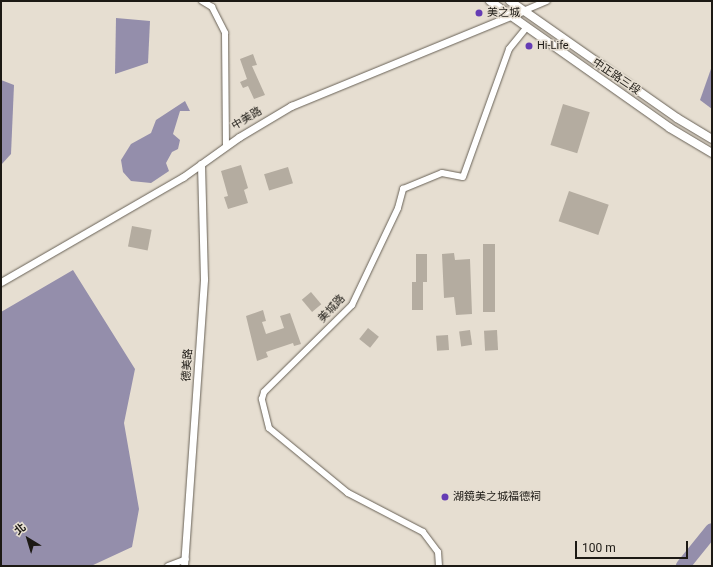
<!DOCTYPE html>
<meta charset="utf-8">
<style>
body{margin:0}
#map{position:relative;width:713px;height:567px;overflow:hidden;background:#e6ded1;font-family:Roboto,"Noto Sans TC",sans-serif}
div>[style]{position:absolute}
.water>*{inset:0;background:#948eab}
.river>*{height:14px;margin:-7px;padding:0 7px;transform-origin:7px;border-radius:7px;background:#948eab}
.building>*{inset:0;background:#b4aca0;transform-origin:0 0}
.roads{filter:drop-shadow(0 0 1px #686156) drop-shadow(0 0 1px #686156)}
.minor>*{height:6px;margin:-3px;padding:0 3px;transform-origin:3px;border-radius:3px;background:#fff}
.tertiary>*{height:7px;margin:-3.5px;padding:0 3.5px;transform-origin:3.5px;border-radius:3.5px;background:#fff}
.secondary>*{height:8px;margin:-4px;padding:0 4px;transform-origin:4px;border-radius:4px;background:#fff}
.dots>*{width:11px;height:11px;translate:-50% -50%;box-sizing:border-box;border:2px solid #e6ded1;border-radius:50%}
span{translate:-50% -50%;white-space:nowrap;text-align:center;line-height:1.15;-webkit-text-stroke:3px #e6ded1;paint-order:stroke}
.poi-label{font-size:11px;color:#1c1914}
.left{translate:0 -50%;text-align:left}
.street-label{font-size:11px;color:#1c1914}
.frame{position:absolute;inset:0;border:2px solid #1c1914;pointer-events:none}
.north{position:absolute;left:8px;top:519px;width:40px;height:40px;-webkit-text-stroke:3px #e6ded1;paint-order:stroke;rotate:322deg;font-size:11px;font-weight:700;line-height:16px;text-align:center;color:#1c1914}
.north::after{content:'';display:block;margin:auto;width:14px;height:18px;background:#1c1914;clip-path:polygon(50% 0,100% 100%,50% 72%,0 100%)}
.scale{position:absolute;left:575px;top:541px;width:113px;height:18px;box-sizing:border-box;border:2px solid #1c1914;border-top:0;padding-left:5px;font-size:12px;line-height:14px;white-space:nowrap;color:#1c1914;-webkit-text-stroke:3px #e6ded1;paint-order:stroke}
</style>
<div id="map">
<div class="water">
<div style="clip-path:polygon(116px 18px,150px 21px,148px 63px,115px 74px)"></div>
<div style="clip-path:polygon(712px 66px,712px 109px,700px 100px)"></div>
<div style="clip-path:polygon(1px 80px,14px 85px,11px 154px,1px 165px)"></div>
<div style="clip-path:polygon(185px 101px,190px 111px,180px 111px,173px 134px,180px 140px,178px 149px,172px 152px,166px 163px,169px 171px,151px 183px,131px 181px,123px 172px,121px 160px,131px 144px,151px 133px,156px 120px)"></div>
<div style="clip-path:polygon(73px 270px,135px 369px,124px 423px,139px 509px,132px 547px,91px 566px,1px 566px,1px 312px)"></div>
</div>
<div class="river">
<div style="left:683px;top:566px;width:46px;rotate:-51.1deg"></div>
</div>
<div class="building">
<div style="clip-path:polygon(253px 54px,257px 65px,252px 66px,265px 95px,254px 99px,248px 86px,243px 88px,240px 82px,247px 79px,240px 59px)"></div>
<div style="left:563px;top:104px;width:28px;height:43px;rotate:17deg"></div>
<div style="clip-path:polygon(241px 165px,248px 188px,244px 190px,248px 203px,228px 209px,224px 197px,228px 196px,221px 171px)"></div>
<div style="left:288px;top:167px;width:17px;height:25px;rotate:73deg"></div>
<div style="left:569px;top:191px;width:42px;height:32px;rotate:19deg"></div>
<div style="left:132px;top:226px;width:20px;height:21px;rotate:11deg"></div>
<div style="left:483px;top:244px;width:12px;height:68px"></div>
<div style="clip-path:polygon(454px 253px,455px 260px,470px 259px,472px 314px,456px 315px,454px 297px,444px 298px,442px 254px)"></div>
<div style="left:416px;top:254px;width:11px;height:28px"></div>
<div style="left:412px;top:282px;width:11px;height:28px"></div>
<div style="left:311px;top:292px;width:16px;height:12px;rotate:50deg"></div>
<div style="clip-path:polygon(263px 310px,266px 321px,262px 322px,266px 334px,284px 328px,280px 316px,290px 313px,301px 344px,294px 346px,293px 343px,266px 352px,268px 357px,257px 361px,246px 316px)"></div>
<div style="left:368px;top:328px;width:14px;height:14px;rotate:39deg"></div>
<div style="left:470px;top:330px;width:15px;height:11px;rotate:82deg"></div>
<div style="left:497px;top:330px;width:20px;height:13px;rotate:87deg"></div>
<div style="left:448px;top:335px;width:15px;height:12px;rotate:86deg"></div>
</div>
<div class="roads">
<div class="minor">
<div style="left:202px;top:1px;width:12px;rotate:31deg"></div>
<div style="left:212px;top:7px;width:29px;rotate:63deg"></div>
<div style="left:225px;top:33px;width:113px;rotate:89.5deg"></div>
<div style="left:523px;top:11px;width:26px;rotate:-23deg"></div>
<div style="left:168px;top:566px;width:19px;rotate:-21deg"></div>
<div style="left:439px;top:566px;width:14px;rotate:-94deg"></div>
<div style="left:438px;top:552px;width:25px;rotate:-127deg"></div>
<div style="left:423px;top:532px;width:85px;rotate:-152.5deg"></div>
<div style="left:348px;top:493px;width:102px;rotate:-140.6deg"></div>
<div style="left:269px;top:428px;width:30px;rotate:-104deg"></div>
<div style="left:262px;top:399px;width:7px;rotate:-74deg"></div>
<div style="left:264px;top:392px;width:124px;rotate:-44.7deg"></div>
<div style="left:352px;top:305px;width:107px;rotate:-64.6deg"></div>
<div style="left:398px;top:208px;width:20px;rotate:-75deg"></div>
<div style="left:403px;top:189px;width:42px;rotate:-22.3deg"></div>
<div style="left:442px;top:173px;width:21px;rotate:11deg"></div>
<div style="left:463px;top:177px;width:136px;rotate:-70.2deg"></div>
<div style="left:509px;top:49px;width:27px;rotate:-51deg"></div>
</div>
<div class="tertiary">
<div style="left:1px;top:282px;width:210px;rotate:-30deg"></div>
<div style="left:183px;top:177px;width:69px;rotate:-35.5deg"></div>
<div style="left:239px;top:137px;width:61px;rotate:-30.8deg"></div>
<div style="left:291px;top:106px;width:251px;rotate:-22.3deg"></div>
<div style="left:184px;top:566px;width:288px;rotate:-86deg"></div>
<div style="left:204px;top:279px;width:115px;rotate:-91.5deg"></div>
</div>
<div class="secondary">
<div style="left:490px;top:1px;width:220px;rotate:35.2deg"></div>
<div style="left:670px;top:128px;width:49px;rotate:30.8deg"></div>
<div style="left:510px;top:1px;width:204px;rotate:35deg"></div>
<div style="left:677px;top:118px;width:41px;rotate:31deg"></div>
</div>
</div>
<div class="dots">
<div style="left:479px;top:13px;background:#653cb4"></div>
<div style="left:529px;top:46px;background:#653cb4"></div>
<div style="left:445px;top:497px;background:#653cb4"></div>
</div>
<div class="poi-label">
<span class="left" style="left:487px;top:13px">美之城</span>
<span class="left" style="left:537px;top:46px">Hi-Life</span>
<span class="left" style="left:453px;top:497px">湖鏡美之城福德祠</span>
</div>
<div class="street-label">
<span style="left:616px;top:77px;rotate:34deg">中正路三段</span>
<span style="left:247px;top:119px;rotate:-31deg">中美路</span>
<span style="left:332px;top:309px;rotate:-47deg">美城路</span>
<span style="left:188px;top:365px;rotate:-86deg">德美路</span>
</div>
<div class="frame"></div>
<div class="north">北</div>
<div class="scale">100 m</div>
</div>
